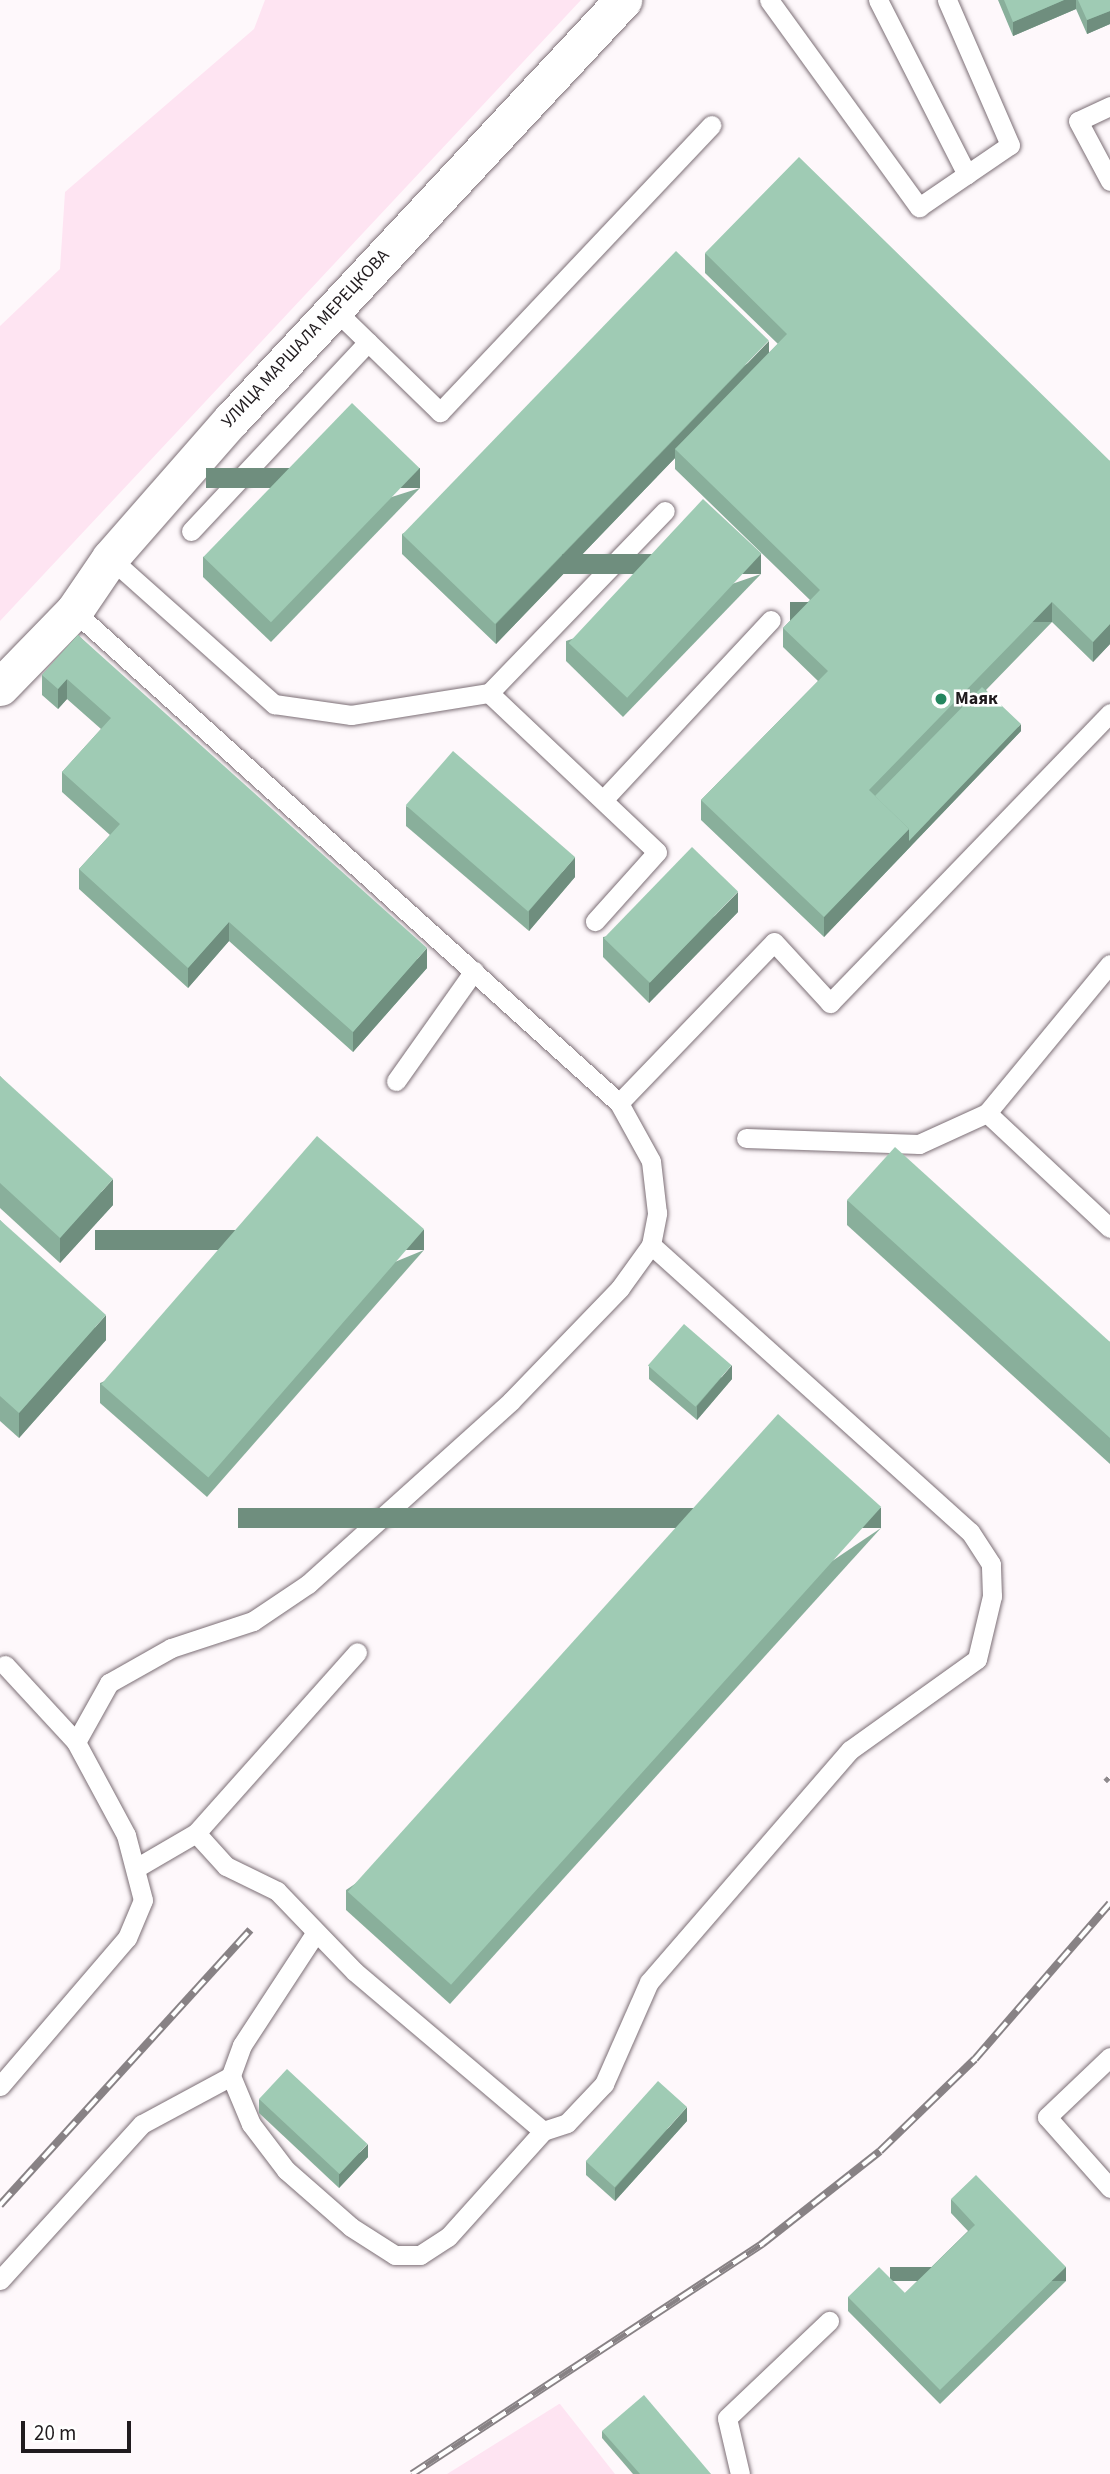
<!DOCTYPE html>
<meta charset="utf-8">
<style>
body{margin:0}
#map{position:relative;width:1110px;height:2474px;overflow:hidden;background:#fef8fb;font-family:"Source Sans 3",sans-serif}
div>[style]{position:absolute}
.green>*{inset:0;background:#fee4f2}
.path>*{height:4.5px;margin-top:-2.25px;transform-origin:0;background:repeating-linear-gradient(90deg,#8f8a8d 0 5px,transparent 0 8.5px)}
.roads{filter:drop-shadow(0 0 2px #7c6f76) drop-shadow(0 0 2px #7c6f76)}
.lane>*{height:19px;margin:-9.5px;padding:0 9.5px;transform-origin:9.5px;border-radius:9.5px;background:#fff}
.street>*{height:37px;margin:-18.5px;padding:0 18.5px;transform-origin:18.5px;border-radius:18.5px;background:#fff}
.rail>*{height:8px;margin-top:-4px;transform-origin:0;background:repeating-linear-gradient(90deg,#fff 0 16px,#888285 0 32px);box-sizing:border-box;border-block:2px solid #888285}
.wall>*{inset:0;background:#89af9b}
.shaded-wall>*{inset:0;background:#6f8e7e;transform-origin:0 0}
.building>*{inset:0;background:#9fcbb4;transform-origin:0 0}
.dots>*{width:19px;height:19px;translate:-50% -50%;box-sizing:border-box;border:4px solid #fff;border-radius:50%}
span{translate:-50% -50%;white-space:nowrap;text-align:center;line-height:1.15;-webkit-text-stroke:5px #fff;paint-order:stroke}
.street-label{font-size:18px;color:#201b1e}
.poi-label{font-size:18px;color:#201b1e;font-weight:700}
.left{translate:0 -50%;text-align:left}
.scale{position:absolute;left:21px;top:2421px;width:110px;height:32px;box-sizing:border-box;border:4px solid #201b1e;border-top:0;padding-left:9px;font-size:21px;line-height:24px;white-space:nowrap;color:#201b1e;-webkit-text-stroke:5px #fff;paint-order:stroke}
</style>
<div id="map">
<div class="green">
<div style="clip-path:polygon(265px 0,581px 0,0 621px,0 326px,60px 269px,65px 192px,254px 29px)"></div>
<div style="clip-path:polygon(560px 2404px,615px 2474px,447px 2474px,559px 2404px)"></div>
</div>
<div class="path">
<div style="left:1105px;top:1781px;width:7px;rotate:-45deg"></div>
</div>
<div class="roads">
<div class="lane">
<div style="left:769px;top:0;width:256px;rotate:54.1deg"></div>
<div style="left:919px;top:207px;width:110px;rotate:-34.3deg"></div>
<div style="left:1010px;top:145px;width:158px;rotate:-113.5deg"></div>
<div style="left:878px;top:0;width:196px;rotate:63deg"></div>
<div style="left:1110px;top:106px;width:35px;rotate:155deg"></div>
<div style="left:1078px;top:121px;width:68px;rotate:61.9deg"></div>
<div style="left:334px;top:309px;width:148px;rotate:44.2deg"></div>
<div style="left:440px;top:412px;width:395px;rotate:-46.6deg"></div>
<div style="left:191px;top:531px;width:259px;rotate:-46.9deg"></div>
<div style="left:110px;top:558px;width:220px;rotate:41.7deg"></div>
<div style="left:274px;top:704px;width:78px;rotate:8.1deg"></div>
<div style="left:351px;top:715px;width:140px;rotate:-9.1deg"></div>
<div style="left:489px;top:693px;width:231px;rotate:43.4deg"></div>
<div style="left:657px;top:852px;width:93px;rotate:131.9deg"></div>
<div style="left:489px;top:693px;width:253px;rotate:-46deg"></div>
<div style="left:603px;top:800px;width:246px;rotate:-47deg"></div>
<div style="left:396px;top:1081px;width:135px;rotate:-54.7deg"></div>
<div style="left:619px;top:1103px;width:223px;rotate:-46.1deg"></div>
<div style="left:774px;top:942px;width:83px;rotate:47.4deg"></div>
<div style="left:830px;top:1003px;width:403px;rotate:-46deg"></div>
<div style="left:987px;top:1113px;width:168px;rotate:43.1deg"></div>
<div style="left:746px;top:1138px;width:173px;rotate:2deg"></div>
<div style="left:919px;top:1144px;width:75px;rotate:-24.5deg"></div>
<div style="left:987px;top:1113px;width:193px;rotate:-50.5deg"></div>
<div style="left:5px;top:1665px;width:105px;rotate:47.3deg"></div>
<div style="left:196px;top:1833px;width:45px;rotate:47.7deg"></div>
<div style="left:226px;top:1866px;width:57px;rotate:26.1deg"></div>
<div style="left:277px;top:1891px;width:112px;rotate:46.1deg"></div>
<div style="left:355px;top:1972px;width:246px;rotate:40.2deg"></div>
<div style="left:136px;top:1868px;width:69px;rotate:-30.3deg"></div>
<div style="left:196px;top:1833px;width:242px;rotate:-48.3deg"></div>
<div style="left:316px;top:1932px;width:135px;rotate:123.2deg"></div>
<div style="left:242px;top:2045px;width:33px;rotate:110deg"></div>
<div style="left:231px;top:2076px;width:52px;rotate:67.4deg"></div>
<div style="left:251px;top:2124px;width:58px;rotate:52.7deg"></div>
<div style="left:286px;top:2170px;width:86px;rotate:41.2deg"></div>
<div style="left:351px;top:2227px;width:52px;rotate:32.5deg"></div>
<div style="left:395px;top:2255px;width:25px"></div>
<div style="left:420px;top:2255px;width:33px;rotate:-33deg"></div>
<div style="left:448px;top:2237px;width:142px;rotate:-48.1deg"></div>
<div style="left:543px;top:2131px;width:25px;rotate:-18deg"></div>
<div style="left:567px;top:2123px;width:54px;rotate:-46.5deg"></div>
<div style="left:604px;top:2084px;width:111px;rotate:-66.2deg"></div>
<div style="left:649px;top:1982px;width:307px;rotate:-49.1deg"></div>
<div style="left:850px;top:1750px;width:156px;rotate:-35.6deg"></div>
<div style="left:977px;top:1659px;width:65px;rotate:-76.6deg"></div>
<div style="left:992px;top:1596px;width:32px;rotate:-92deg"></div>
<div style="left:991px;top:1564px;width:38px;rotate:-123deg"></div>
<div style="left:970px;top:1532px;width:429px;rotate:-138deg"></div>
<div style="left:1110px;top:2057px;width:87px;rotate:136.4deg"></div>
<div style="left:1047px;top:2117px;width:95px;rotate:48.4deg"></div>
<div style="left:0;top:2086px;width:195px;rotate:-49.4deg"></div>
<div style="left:127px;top:1938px;width:41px;rotate:-67.2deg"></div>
<div style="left:143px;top:1900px;width:67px;rotate:-104.7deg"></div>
<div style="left:126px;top:1835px;width:106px;rotate:-118.3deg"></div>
<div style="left:76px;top:1742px;width:68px;rotate:-60.8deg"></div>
<div style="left:109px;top:1683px;width:71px;rotate:-29.4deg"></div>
<div style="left:171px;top:1648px;width:86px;rotate:-18.2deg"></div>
<div style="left:253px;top:1621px;width:66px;rotate:-33.9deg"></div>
<div style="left:308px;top:1584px;width:273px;rotate:-42deg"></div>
<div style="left:511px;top:1401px;width:157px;rotate:-46deg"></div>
<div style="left:620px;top:1288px;width:53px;rotate:-54.2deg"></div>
<div style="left:651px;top:1245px;width:33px;rotate:-79deg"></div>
<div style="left:657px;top:1213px;width:52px;rotate:-96.6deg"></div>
<div style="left:651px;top:1161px;width:66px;rotate:-118.9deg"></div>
<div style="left:619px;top:1103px;width:734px;rotate:-137.93deg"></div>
<div style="left:0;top:2280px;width:211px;rotate:-47.7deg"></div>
<div style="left:142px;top:2124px;width:101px;rotate:-28.3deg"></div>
<div style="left:740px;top:2474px;width:57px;rotate:-103.1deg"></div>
<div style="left:727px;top:2418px;width:141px;rotate:-43.6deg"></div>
</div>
<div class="street">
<div style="left:0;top:687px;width:106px;rotate:-45.8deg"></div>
<div style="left:74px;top:611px;width:64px;rotate:-55.8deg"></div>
<div style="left:110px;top:558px;width:184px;rotate:-48.8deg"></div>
<div style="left:231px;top:420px;width:575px;rotate:-46.97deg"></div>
</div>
</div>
<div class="rail">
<div style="left:0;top:2205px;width:372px;rotate:-47.7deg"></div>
<div style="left:412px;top:2474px;width:419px;rotate:-33.3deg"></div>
<div style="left:762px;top:2244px;width:150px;rotate:-38.2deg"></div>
<div style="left:880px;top:2151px;width:132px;rotate:-44.1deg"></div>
<div style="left:975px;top:2059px;width:206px;rotate:-49.1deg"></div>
</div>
<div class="wall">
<div style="clip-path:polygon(998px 0,1110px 0,1110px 24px,1087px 34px,1076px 9px,1013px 36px)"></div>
<div style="clip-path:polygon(705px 253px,1110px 461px,1110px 644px,1093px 662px,1052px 622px,986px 690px,1021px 731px,824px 937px,701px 820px,701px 800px,818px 681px,783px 647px,783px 628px,810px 600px,675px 469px,675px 458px,496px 644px,402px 554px,402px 534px,769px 353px,778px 344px,705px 273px)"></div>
<div style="clip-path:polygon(420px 488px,271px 642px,203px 577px,203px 557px)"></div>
<div style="clip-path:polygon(761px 574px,623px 717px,566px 661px,566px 641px)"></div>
<div style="clip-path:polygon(78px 635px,427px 968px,353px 1052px,229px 941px,188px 988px,79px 889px,79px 869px,110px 835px,62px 792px,62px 772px,101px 729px,67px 699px,58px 709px,42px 695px,42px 675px)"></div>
<div style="clip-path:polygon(406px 806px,575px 877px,529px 931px,406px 826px)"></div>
<div style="clip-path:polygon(738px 912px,649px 1003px,603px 957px,603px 937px)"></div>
<div style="clip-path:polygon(0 1076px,113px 1205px,60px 1263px,0 1208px)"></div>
<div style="clip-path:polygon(847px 1200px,1110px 1342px,1110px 1464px,847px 1225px)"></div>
<div style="clip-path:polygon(0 1220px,106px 1340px,19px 1438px,0 1421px)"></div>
<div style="clip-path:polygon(424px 1250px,207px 1497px,100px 1403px,100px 1383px)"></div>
<div style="clip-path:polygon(649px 1366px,732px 1379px,697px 1420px,649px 1379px)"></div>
<div style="clip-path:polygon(881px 1528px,450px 2004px,346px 1910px,346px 1890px)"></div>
<div style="clip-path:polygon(259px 2099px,368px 2157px,339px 2188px,259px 2113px)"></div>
<div style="clip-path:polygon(687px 2121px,615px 2201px,586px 2175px,586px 2161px)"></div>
<div style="clip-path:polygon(951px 2199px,1066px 2281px,940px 2404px,848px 2311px,848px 2297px,905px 2293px,968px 2231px,951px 2213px)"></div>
<div style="clip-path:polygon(602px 2431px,711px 2474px,633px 2474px,602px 2438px)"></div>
</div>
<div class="shaded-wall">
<div style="clip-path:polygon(1064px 0,1076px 0,1076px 9px,1013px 36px,1013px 22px)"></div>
<div style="clip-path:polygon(1110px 11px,1110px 24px,1087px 34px,1087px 20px)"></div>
<div style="clip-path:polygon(769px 341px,769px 361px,675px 449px,675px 458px,496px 644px,496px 624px)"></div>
<div style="left:420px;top:468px;width:20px;height:214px;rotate:90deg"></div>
<div style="left:761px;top:554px;width:20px;height:199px;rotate:90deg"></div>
<div style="left:1052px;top:602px;width:20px;height:262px;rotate:90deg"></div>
<div style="clip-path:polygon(1110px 624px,1110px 644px,1093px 662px,1093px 642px)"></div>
<div style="clip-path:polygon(67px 679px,67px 699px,58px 709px,58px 689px)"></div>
<div style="clip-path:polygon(1021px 724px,1021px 731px,824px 937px,824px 917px,909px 829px)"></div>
<div style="clip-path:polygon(575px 857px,575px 877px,529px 931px,529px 911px)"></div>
<div style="clip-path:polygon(738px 892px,738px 912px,649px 1003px,649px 983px)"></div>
<div style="clip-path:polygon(229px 922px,229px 941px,188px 988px,188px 968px)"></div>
<div style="clip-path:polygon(427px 948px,427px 968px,353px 1052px,353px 1032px)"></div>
<div style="clip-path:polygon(113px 1179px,113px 1205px,60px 1263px,60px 1238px)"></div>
<div style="left:424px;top:1230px;width:20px;height:329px;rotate:90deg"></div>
<div style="clip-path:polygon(106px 1315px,106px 1340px,19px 1438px,19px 1413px)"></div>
<div style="clip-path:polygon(732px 1365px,732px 1379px,697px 1420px,697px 1406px)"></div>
<div style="left:881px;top:1508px;width:20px;height:643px;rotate:90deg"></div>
<div style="clip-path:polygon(687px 2107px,687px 2121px,615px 2201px,615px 2188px)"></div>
<div style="clip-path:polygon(368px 2144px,368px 2157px,339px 2188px,339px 2174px)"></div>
<div style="left:1066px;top:2267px;width:14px;height:176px;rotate:90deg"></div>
</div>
<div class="building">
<div style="clip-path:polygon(1004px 0,1064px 0,1013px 22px)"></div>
<div style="clip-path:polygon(1078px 0,1110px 0,1110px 11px,1087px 20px)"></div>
<div style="clip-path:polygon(799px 157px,1110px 461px,1110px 624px,1093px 642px,1052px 602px,869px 790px,909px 829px,824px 917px,701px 800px,828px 671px,783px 628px,820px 590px,675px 449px,787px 334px,705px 253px)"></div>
<div style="left:676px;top:251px;width:129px;height:394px;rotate:44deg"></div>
<div style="left:352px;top:403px;width:94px;height:214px;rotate:44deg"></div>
<div style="left:703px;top:499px;width:80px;height:197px;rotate:43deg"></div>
<div style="clip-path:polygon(78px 635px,427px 948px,353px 1032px,229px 922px,188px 968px,79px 869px,120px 824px,62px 772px,111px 718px,67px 679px,58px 689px,42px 675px)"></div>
<div style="clip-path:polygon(982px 687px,1021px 724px,909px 841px,909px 829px,875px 796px)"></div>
<div style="left:453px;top:751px;width:162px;height:72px;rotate:41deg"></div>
<div style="left:692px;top:847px;width:64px;height:127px;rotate:44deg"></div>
<div style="clip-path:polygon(0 1076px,113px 1179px,60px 1238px,0 1183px)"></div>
<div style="left:317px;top:1136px;width:142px;height:329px;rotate:41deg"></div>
<div style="clip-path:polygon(895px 1147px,1110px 1342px,1110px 1438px,847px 1200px)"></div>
<div style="clip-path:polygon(0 1220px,106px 1315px,19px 1413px,0 1396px)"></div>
<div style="left:684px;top:1324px;width:63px;height:55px;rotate:41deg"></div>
<div style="left:778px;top:1414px;width:139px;height:643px;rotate:42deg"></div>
<div style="left:287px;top:2069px;width:110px;height:41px;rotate:43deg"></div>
<div style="left:658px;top:2081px;width:39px;height:108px;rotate:42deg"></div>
<div style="clip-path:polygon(976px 2175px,1066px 2267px,940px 2390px,848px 2297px,879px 2267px,905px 2293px,975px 2225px,951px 2199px)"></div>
<div style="clip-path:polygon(644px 2395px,711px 2474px,640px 2474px,602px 2431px)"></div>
</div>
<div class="dots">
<div style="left:941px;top:699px;background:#24865f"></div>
</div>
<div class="street-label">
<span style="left:306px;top:339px;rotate:-47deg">УЛИЦА МАРШАЛА МЕРЕЦКОВА</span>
</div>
<div class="poi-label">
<span class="left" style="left:955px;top:699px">Маяк</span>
</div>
<div class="scale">20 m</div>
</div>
